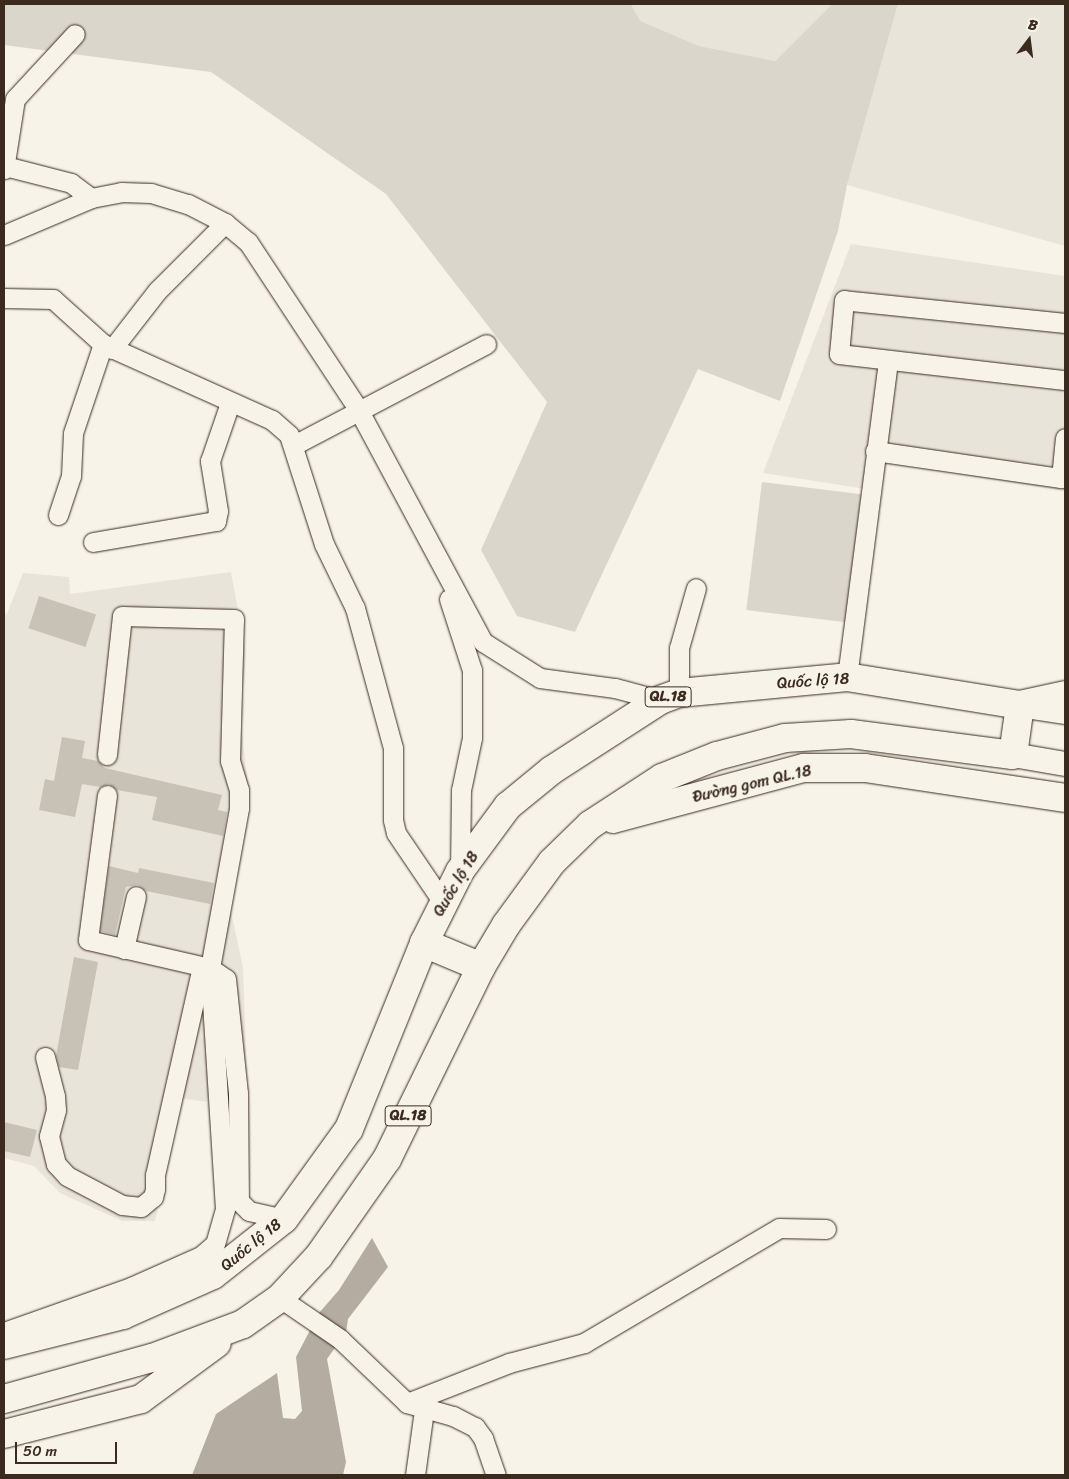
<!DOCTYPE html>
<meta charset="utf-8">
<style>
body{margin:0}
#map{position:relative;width:1069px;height:1479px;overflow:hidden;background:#f7f3e8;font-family:Sriracha,sans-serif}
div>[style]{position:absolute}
.built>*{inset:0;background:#e9e4d9}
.green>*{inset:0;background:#dbd6cb;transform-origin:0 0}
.water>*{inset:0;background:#b4aca0}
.building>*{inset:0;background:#c8c1b6;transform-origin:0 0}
.roads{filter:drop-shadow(0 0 1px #3b2a1e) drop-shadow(0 0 1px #3b2a1e)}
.minor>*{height:19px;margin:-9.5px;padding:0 9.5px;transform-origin:9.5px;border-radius:9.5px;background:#f7f3e8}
.major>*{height:24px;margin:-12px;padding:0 12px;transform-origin:12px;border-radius:12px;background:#f7f3e8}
.highway>*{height:28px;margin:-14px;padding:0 14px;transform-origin:14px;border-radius:14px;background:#f7f3e8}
span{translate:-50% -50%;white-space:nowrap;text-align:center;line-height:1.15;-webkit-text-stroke:5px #f7f3e8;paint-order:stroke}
.shield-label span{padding:1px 4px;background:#f7f3e8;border:1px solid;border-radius:4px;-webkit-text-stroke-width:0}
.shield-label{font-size:15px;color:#3b2a1e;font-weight:700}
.street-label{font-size:16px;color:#3b2a1e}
.frame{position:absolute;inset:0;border:5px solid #3b2a1e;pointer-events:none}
.north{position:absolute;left:1004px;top:15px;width:50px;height:50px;-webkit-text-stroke:4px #f7f3e8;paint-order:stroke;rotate:15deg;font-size:14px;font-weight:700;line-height:20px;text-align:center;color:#3b2a1e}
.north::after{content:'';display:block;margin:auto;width:18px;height:22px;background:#3b2a1e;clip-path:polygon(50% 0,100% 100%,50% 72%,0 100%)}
.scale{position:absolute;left:15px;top:1442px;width:102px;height:22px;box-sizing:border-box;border:2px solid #3b2a1e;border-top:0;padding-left:6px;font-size:15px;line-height:18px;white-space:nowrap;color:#3b2a1e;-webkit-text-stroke:4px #f7f3e8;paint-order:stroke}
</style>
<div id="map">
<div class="built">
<div style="clip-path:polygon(631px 4px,832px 4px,775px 61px,699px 46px,639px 21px)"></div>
<div style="clip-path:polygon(898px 4px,1065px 4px,1065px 246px,847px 185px)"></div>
<div style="clip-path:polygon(851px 244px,1065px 276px,1065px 491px,882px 462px,879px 491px,763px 473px)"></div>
<div style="clip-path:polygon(231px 572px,246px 653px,240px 717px,249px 794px,228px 898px,243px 967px,247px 1081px,213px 1084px,207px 1102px,180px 1098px,155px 1221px,122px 1221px,60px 1193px,34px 1166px,4px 1158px,4px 614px,7px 614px,23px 573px,69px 577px,70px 594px)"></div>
</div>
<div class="green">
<div style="clip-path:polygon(4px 4px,631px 4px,640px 21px,699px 46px,775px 61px,832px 4px,898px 4px,847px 185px,838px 231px,780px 401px,698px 369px,575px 632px,517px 616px,481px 550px,547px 402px,386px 194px,211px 72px,4px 45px)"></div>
<div style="left:762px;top:482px;width:100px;height:129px;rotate:7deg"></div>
</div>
<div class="water">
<div style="clip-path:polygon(372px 1238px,388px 1267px,348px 1319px,346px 1332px,327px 1359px,346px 1462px,343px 1475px,192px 1475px,216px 1414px,277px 1373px,283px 1418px,295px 1419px,302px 1411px,296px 1357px,319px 1313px,339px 1290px)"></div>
</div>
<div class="building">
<div style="left:39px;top:596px;width:60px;height:34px;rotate:18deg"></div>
<div style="clip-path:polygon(62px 737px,85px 741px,82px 758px,98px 761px,105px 768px,222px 795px,218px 810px,227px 812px,223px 836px,152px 820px,157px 797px,117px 790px,109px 784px,100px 787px,82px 784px,75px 817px,39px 810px,45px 779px,54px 781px)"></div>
<div style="clip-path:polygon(109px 866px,138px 873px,139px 868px,214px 883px,210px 904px,146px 891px,138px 885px,126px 887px,115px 935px,100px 931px)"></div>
<div style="clip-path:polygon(74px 957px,98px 962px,78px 1070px,59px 1067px,56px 1056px)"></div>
<div style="clip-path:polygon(4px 1122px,37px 1130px,30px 1157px,4px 1151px)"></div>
</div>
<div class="roads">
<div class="minor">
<div style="left:5px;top:166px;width:68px;rotate:14.4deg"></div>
<div style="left:71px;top:183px;width:25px;rotate:37deg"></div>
<div style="left:4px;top:169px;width:71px;rotate:-81.1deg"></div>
<div style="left:15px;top:99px;width:88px;rotate:-47.3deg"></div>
<div style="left:4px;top:235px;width:95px;rotate:-23deg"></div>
<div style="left:91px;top:198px;width:31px;rotate:-11deg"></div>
<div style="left:121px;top:192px;width:30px;rotate:2deg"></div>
<div style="left:151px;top:193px;width:39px;rotate:17deg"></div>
<div style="left:188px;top:204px;width:42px;rotate:27.2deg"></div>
<div style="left:225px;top:223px;width:30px;rotate:40deg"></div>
<div style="left:248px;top:242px;width:200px;rotate:56.6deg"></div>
<div style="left:358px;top:409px;width:264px;rotate:61.8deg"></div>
<div style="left:483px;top:642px;width:67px;rotate:32.3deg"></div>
<div style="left:540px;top:678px;width:76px;rotate:7.6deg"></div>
<div style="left:615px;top:688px;width:47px;rotate:14.9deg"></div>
<div style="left:4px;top:298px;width:49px;rotate:1.2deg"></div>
<div style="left:53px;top:299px;width:67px;rotate:42deg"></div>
<div style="left:103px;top:344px;width:185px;rotate:24.2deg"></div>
<div style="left:272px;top:420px;width:23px;rotate:41deg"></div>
<div style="left:289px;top:435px;width:114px;rotate:72.2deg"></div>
<div style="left:324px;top:544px;width:71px;rotate:64.2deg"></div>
<div style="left:355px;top:608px;width:145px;rotate:74.8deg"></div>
<div style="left:393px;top:748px;width:72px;rotate:90deg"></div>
<div style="left:393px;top:820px;width:13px;rotate:77deg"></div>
<div style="left:396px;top:833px;width:82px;rotate:55.9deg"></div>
<div style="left:1065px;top:323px;width:222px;rotate:-174.1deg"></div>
<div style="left:844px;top:300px;width:54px;rotate:95.3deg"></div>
<div style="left:839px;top:354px;width:227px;rotate:6.6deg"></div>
<div style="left:112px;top:349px;width:73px;rotate:-52.2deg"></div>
<div style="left:157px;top:291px;width:96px;rotate:-45deg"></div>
<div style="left:294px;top:445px;width:217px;rotate:-27.7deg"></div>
<div style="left:875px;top:451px;width:188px;rotate:8.3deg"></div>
<div style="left:1061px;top:478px;width:40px;rotate:-84.3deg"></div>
<div style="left:58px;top:515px;width:41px;rotate:-71.6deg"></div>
<div style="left:71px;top:476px;width:43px;rotate:-87.3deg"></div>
<div style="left:73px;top:433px;width:94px;rotate:-71.4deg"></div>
<div style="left:93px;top:542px;width:125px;rotate:-9.7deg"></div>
<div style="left:216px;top:521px;width:10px;rotate:-79deg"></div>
<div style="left:218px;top:511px;width:51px;rotate:-99.1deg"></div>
<div style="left:210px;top:461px;width:61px;rotate:-71deg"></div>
<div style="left:449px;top:599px;width:75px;rotate:72.1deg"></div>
<div style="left:472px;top:670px;width:68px;rotate:90deg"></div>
<div style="left:472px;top:738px;width:53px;rotate:101.9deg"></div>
<div style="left:461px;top:790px;width:81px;rotate:90.7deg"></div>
<div style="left:847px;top:677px;width:319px;rotate:-82.6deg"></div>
<div style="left:679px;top:693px;width:45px;rotate:-90deg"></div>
<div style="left:679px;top:648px;width:62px;rotate:-74.2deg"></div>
<div style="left:107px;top:795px;width:146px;rotate:97.5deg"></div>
<div style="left:88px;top:940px;width:125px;rotate:12.9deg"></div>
<div style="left:210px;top:968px;width:19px;rotate:35deg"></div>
<div style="left:226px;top:979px;width:115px;rotate:84deg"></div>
<div style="left:238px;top:1093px;width:108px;rotate:89.5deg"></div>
<div style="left:239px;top:1201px;width:14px;rotate:45deg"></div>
<div style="left:249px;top:1211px;width:36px;rotate:13deg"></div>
<div style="left:124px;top:949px;width:54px;rotate:-77.2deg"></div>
<div style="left:45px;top:1057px;width:40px;rotate:75.6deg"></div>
<div style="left:55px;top:1096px;width:14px;rotate:86deg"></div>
<div style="left:56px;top:1110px;width:27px;rotate:105deg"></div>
<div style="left:49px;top:1136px;width:29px;rotate:76deg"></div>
<div style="left:56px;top:1164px;width:16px;rotate:47deg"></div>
<div style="left:67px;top:1176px;width:62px;rotate:27.8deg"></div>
<div style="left:122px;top:1205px;width:19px;rotate:6deg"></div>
<div style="left:141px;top:1207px;width:16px;rotate:-40deg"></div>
<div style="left:153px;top:1197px;width:8px;rotate:-76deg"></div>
<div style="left:155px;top:1189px;width:14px;rotate:-90deg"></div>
<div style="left:155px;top:1175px;width:214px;rotate:-77.3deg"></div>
<div style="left:280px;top:1298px;width:73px;rotate:34.3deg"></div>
<div style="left:340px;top:1339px;width:93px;rotate:43.7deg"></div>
<div style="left:407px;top:1403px;width:48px;rotate:15.8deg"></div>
<div style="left:453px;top:1416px;width:25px;rotate:27deg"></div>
<div style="left:475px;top:1427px;width:14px;rotate:54deg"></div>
<div style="left:483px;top:1438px;width:39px;rotate:71deg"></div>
<div style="left:4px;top:1332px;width:135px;rotate:-19.5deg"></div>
<div style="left:131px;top:1287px;width:77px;rotate:-23.9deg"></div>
<div style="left:201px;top:1256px;width:18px;rotate:-41deg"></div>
<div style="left:215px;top:1244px;width:36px;rotate:-74deg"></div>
<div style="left:225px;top:1209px;width:241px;rotate:-93.6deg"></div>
<div style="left:210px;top:968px;width:163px;rotate:-79.7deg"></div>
<div style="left:239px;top:808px;width:18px;rotate:-90deg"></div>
<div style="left:239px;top:790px;width:30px;rotate:-107deg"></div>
<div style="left:230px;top:761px;width:142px;rotate:-88.4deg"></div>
<div style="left:234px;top:619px;width:112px;rotate:-178.5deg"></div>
<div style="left:122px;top:616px;width:140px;rotate:96.2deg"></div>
<div style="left:407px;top:1403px;width:110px;rotate:-21.4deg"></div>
<div style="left:509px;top:1363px;width:78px;rotate:-14.9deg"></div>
<div style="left:584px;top:1343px;width:226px;rotate:-30.5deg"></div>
<div style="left:779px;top:1228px;width:47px;rotate:1.2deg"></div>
<div style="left:415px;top:1475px;width:66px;rotate:-82.1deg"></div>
</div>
<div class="major">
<div style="left:1025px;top:706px;width:40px;rotate:8.5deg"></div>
<div style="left:1013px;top:755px;width:53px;rotate:9.8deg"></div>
</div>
<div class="highway">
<div style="left:613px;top:819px;width:198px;rotate:-15deg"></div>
<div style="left:804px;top:768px;width:61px"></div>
<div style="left:865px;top:768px;width:202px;rotate:8.5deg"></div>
<div style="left:424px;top:943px;width:62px;rotate:22.8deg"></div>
<div style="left:4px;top:1345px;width:123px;rotate:-14.1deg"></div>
<div style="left:123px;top:1315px;width:98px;rotate:-24deg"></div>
<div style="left:213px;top:1275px;width:90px;rotate:-38.3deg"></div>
<div style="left:284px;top:1219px;width:111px;rotate:-54.2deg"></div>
<div style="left:349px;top:1129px;width:201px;rotate:-68deg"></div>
<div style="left:424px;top:943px;width:80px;rotate:-63.4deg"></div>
<div style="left:460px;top:871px;width:81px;rotate:-53.6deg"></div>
<div style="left:508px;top:806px;width:57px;rotate:-39.3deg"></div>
<div style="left:552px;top:770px;width:129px;rotate:-32.9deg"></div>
<div style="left:660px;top:700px;width:20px;rotate:-20deg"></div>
<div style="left:679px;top:693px;width:169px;rotate:-5.4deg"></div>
<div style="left:847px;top:677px;width:175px;rotate:9.2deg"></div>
<div style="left:1020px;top:705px;width:46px;rotate:-12.5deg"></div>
<div style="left:4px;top:1399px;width:154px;rotate:-15.5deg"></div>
<div style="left:152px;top:1358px;width:97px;rotate:-20.5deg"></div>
<div style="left:243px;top:1324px;width:45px;rotate:-35.1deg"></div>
<div style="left:280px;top:1298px;width:57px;rotate:-47.1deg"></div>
<div style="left:319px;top:1256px;width:118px;rotate:-55deg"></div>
<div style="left:387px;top:1159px;width:214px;rotate:-63.9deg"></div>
<div style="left:481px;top:967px;width:49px;rotate:-59.2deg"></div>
<div style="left:506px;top:925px;width:78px;rotate:-53.9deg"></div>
<div style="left:552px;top:862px;width:53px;rotate:-44.2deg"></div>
<div style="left:590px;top:825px;width:86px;rotate:-33.1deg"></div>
<div style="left:662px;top:778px;width:59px;rotate:-21.8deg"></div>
<div style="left:717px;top:756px;width:70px;rotate:-14.8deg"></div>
<div style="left:785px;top:738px;width:66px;rotate:-3.5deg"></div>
<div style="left:851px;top:734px;width:163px;rotate:7.4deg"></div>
<div style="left:1013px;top:755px;width:50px;rotate:-82deg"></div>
<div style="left:4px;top:1434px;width:141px;rotate:-14.3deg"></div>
<div style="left:141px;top:1399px;width:94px;rotate:-36.4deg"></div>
</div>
</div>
<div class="shield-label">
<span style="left:668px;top:697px">QL.18</span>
<span style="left:408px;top:1116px">QL.18</span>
</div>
<div class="street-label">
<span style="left:813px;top:681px;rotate:-4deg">Quốc lộ 18</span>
<span style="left:752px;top:784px;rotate:-13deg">Đường gom QL.18</span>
<span style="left:456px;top:884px;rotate:-59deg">Quốc lộ 18</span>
<span style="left:251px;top:1245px;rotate:-39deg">Quốc lộ 18</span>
</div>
<div class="frame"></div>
<div class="north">B</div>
<div class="scale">50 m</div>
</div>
